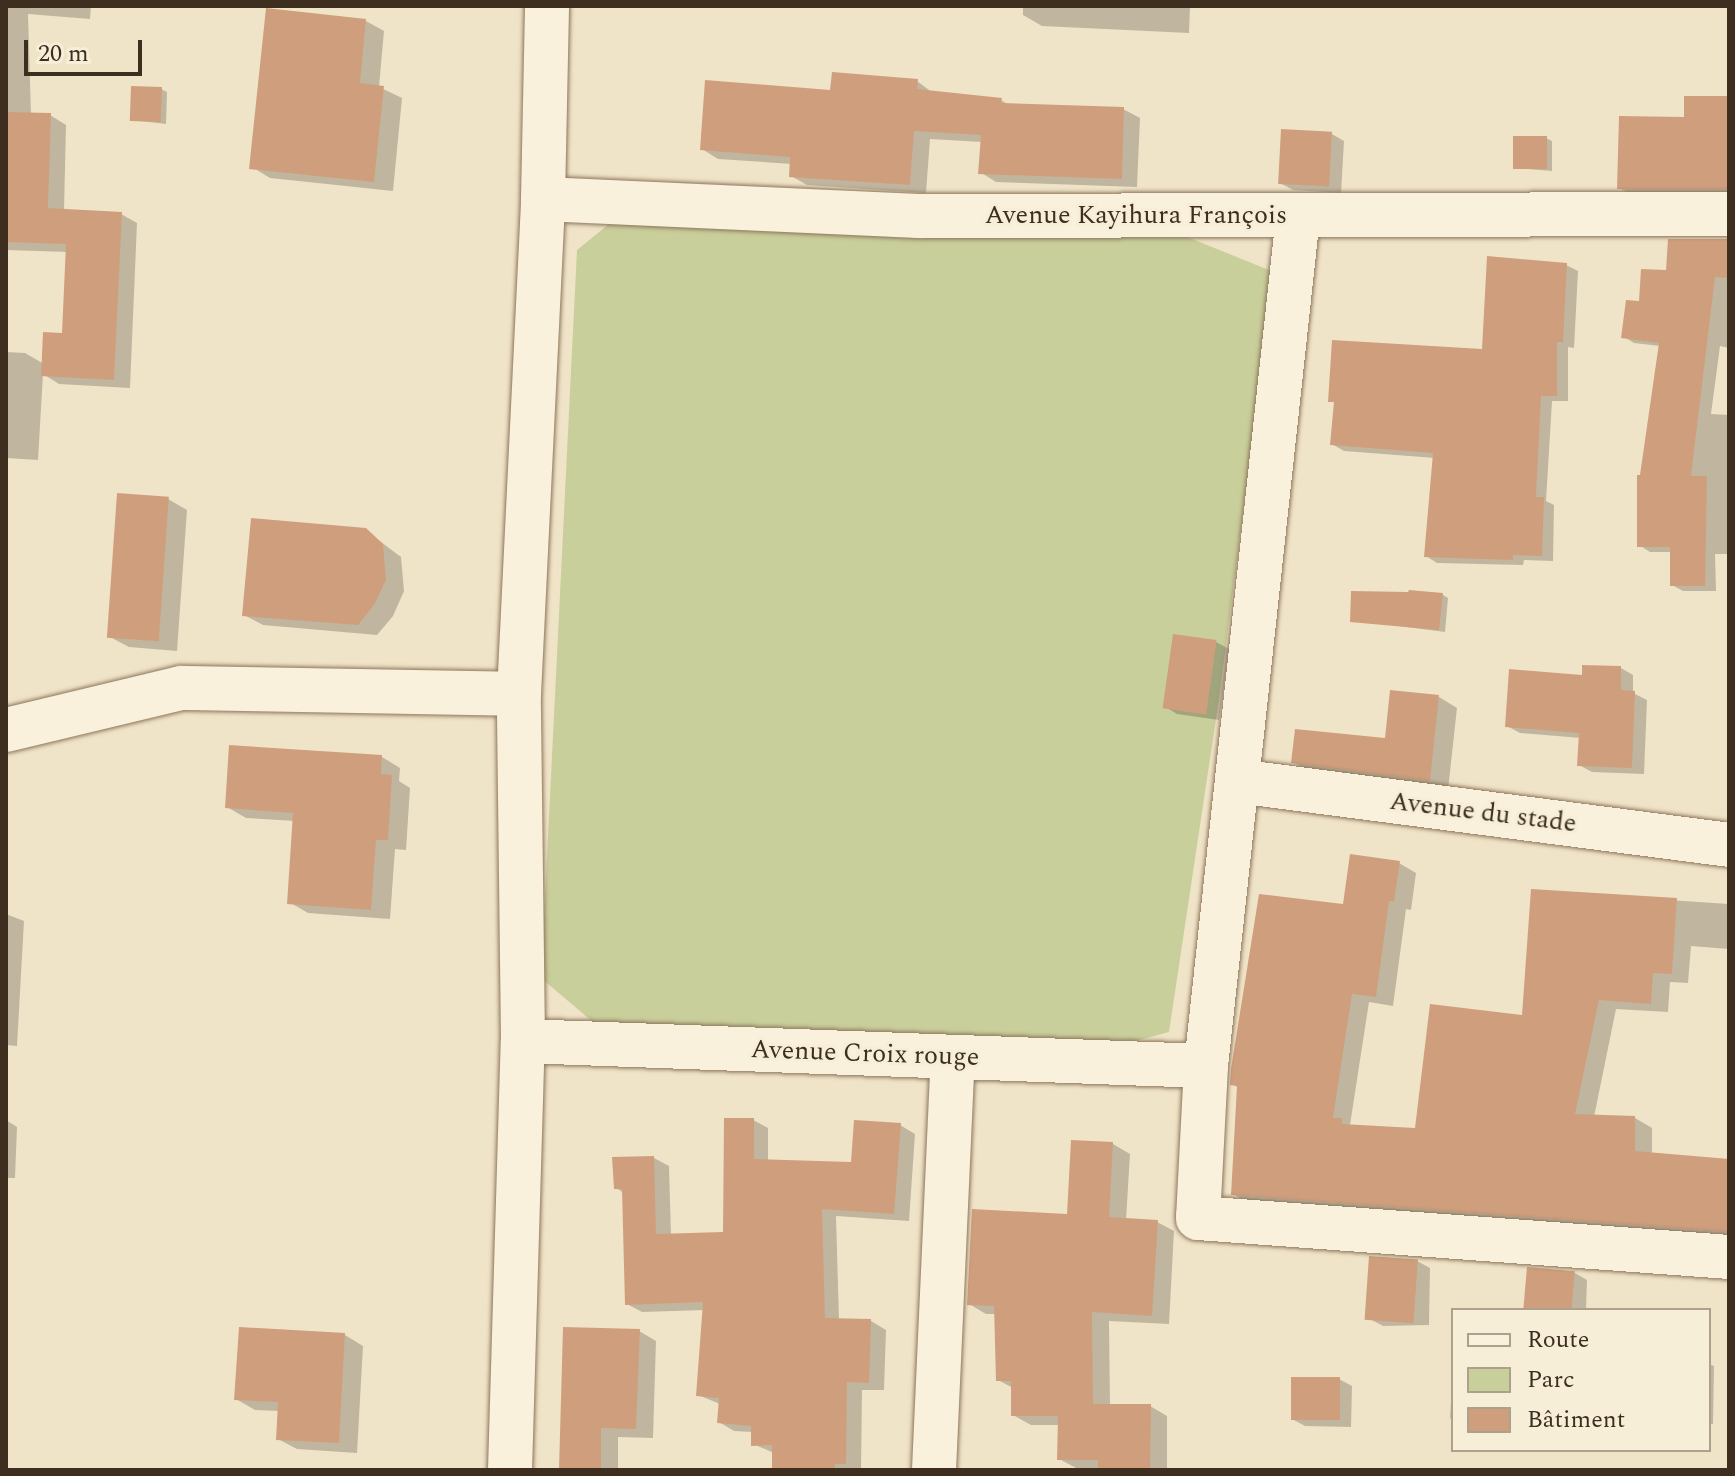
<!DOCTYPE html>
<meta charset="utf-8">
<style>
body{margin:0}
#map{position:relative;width:1735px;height:1476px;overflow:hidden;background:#f0e4c8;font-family:Spectral,serif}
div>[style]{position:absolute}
.green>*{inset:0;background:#c9cf9b}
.shadow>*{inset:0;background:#0003}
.building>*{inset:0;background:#cf9f7d;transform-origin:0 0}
.roads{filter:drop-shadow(0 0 2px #8d765c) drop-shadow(0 0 2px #8d765c)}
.minor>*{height:44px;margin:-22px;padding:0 22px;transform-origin:22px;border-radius:22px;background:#faf1dc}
span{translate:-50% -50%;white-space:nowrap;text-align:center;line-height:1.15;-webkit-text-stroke:6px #f7eed8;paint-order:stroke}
.street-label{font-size:26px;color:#3d2e20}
.frame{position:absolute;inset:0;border:8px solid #3d2e20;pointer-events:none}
.legend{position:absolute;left:1451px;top:1308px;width:260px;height:144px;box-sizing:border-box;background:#f7eed8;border:2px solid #ada18e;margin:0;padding:10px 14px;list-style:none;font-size:24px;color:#3d2e20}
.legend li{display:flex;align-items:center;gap:16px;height:40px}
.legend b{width:40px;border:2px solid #ada18e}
.scale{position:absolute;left:24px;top:40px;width:118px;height:36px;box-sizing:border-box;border:4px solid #3d2e20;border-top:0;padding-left:10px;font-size:24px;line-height:28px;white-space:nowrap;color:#3d2e20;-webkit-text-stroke:6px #f7eed8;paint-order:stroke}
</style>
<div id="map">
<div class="green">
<div style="clip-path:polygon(615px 219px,1155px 224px,1274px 272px,1219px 699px,1169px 1032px,1103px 1050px,600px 1028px,541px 978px,577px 250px)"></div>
</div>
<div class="shadow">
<div style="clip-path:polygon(6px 6px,91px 6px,90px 19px,28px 14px,31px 115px,50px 115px,66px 125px,64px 211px,121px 214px,137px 223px,130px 388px,59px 384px,43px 374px,38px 460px,6px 458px,6px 352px,25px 353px,44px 364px,63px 335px,68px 252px,6px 250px)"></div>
<div style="clip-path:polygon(1023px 6px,1190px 6px,1189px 33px,1042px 26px,1023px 15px)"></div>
<div style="clip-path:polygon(366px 21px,384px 31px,379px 87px,402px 98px,393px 191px,270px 178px,252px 167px)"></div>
<div style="clip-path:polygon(917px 81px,933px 93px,1001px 100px,1009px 105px,1123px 109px,1140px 118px,1137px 187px,996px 182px,980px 172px,982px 142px,930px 139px,926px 193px,807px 185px,791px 176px,792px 164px,718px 159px,702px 149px,832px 92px)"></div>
<div style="clip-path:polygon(161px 89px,167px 92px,166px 124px,132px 120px)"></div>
<div style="clip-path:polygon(1729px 98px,1729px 195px,1632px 195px,1619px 188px,1686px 119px)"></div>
<div style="clip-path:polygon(1332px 134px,1344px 141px,1341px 193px,1293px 190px,1280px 183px)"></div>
<div style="clip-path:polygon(1546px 138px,1552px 141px,1552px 171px,1515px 168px)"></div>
<div style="clip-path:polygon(1729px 239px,1729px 348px,1720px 346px,1711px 414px,1729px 415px,1729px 554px,1715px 554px,1716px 591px,1683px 591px,1672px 585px,1672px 552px,1650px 552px,1639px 545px,1642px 477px,1660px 346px,1634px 343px,1623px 336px,1641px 303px,1668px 273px,1670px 241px)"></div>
<div style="clip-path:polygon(1566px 265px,1578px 271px,1574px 348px,1568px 347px,1568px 401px,1552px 401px,1546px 501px,1554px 505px,1553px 561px,1524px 560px,1523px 565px,1437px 563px,1426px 556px,1435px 458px,1344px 451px,1332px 444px,1336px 404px,1330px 400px,1484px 351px)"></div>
<div style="clip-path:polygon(168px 499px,187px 510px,177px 651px,129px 647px,110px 637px)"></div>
<div style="clip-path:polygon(365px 530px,401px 557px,404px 591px,393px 616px,377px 635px,263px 625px,244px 615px)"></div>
<div style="clip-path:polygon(1443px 595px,1448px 598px,1445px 632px,1352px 620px)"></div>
<div style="clip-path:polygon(1216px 642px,1229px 649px,1219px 720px,1177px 714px,1164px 706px)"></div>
<div style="clip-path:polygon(1621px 668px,1633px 675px,1633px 693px,1647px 700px,1644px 774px,1592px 772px,1579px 765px,1581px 738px,1520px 733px,1507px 726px,1583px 677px)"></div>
<div style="clip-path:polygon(1439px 697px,1457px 708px,1448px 790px,1312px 773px,1293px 762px,1387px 741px)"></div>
<div style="clip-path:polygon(382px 757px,400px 768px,399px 781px,410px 788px,406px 850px,395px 849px,390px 919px,308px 913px,289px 902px,295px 821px,246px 818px,227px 807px)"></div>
<div style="clip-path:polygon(1399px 863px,1416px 873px,1411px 910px,1406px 909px,1393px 1006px,1369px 1002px,1350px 1125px,1417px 1130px,1524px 1017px,1533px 891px,1729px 904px,1729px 949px,1691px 946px,1688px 983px,1670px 982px,1668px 1012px,1616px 1009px,1594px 1117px,1635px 1118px,1652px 1128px,1652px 1153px,1729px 1161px,1729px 1239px,1250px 1204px,1233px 1194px,1239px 1088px,1232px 1084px,1345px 905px)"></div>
<div style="clip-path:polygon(6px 914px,24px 921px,17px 1046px,6px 1045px)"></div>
<div style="clip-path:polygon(6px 1120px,17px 1127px,15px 1178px,6px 1178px)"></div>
<div style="clip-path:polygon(753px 1120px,768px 1128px,768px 1161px,853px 1164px,900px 1125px,915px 1134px,909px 1221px,836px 1216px,839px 1320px,871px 1321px,886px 1330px,884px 1390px,862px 1390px,861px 1470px,774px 1470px,774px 1453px,753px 1444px,753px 1432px,734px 1431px,719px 1422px,720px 1404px,698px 1395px,705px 1310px,642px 1312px,627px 1304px,624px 1193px,616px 1188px,654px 1158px,669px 1166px,671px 1235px,725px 1234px)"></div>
<div style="clip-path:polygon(1113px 1144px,1130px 1154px,1126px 1220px,1157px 1222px,1174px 1231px,1169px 1324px,1109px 1321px,1110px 1406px,1150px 1406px,1167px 1416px,1167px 1470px,1080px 1470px,1059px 1459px,1059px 1425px,1031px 1425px,1013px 1415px,1013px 1388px,998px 1380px,996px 1314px,986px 1314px,969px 1304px,1069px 1216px)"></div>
<div style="clip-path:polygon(1417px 1261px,1430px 1268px,1429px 1325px,1383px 1326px,1370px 1319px)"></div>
<div style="clip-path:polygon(1575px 1273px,1587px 1280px,1586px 1310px,1527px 1310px)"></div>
<div style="clip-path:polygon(639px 1331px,656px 1341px,653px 1438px,618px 1437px,618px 1470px,562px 1470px)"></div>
<div style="clip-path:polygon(345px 1335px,363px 1346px,357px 1453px,297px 1449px,278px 1439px,280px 1411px,255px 1410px,236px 1399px)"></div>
<div style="clip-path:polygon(1709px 1364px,1714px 1366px,1713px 1424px,1709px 1424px)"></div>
<div style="clip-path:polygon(1453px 1369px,1453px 1420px,1450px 1418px)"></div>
<div style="clip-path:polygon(1339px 1379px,1352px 1386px,1351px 1427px,1305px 1426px,1292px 1419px)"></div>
</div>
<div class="building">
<div style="clip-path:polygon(266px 8px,366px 19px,360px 83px,384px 86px,374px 182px,249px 169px)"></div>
<div style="clip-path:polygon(832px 72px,918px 79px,917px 89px,1002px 98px,1001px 103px,1124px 107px,1122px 179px,978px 174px,981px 135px,914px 131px,910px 185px,789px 177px,790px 157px,700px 150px,705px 80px,830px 90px)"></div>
<div style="left:131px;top:86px;width:31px;height:35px;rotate:2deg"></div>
<div style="clip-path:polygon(1684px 96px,1729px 96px,1729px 189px,1617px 189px,1619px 116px,1684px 117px)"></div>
<div style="clip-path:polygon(6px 112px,51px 113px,48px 208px,122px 212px,114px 380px,41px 376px,43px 332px,62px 333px,66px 244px,6px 242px)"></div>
<div style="left:1281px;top:129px;width:51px;height:55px;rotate:3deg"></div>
<div style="left:1513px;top:136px;width:34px;height:33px"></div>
<div style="clip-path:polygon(1668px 239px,1729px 239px,1729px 278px,1715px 277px,1691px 476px,1707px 476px,1705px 586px,1670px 586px,1670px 547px,1637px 547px,1637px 475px,1640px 475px,1659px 343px,1621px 338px,1626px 300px,1639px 301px,1641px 269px,1666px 270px)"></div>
<div style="clip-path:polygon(1487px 256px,1567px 263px,1563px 342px,1557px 342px,1557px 396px,1541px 396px,1536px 497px,1544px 497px,1542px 556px,1513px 555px,1513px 560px,1424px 557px,1433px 453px,1330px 445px,1334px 402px,1328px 402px,1332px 340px,1482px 349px)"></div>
<div style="left:117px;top:493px;width:52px;height:145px;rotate:4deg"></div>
<div style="clip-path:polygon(251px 518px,366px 528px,383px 544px,386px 580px,374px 605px,358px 625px,242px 616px)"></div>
<div style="clip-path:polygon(1409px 590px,1443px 593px,1439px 630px,1350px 622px,1351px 591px,1408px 592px)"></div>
<div style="left:1173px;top:634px;width:44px;height:75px;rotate:8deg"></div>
<div style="clip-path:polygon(1582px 665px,1621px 666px,1621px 690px,1635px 691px,1632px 768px,1577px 766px,1579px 733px,1505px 727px,1509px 669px,1582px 675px)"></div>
<div style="clip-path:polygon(1390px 690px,1439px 695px,1430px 781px,1291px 763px,1295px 729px,1385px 738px)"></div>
<div style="clip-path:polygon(229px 745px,382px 755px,381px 774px,392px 775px,388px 840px,376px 840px,371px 910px,287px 904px,293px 813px,225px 808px)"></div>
<div style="clip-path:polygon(1350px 854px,1400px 861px,1394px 901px,1389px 901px,1376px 997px,1352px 994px,1333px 1118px,1342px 1118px,1342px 1124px,1415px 1128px,1430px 1004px,1522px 1015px,1531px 889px,1677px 898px,1672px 974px,1653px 973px,1651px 1004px,1599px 1000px,1575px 1114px,1635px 1116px,1635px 1151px,1729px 1159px,1729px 1232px,1231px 1195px,1237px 1086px,1230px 1085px,1231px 1069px,1259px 894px,1343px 904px)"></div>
<div style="clip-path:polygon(724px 1118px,754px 1118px,754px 1159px,851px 1162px,854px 1120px,901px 1123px,894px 1214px,822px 1209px,825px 1318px,871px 1319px,869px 1383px,847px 1382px,846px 1464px,835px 1464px,835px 1470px,772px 1470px,772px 1445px,751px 1446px,751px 1426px,717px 1423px,719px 1398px,696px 1396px,703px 1302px,625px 1305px,622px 1189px,614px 1189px,612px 1157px,654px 1156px,656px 1234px,723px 1232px)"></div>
<div style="clip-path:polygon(1071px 1140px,1113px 1142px,1109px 1217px,1158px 1220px,1152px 1316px,1092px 1312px,1093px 1404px,1151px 1404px,1150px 1470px,1098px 1470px,1098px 1460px,1057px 1460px,1058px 1416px,1011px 1416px,1011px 1381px,996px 1381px,994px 1306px,967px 1305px,972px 1209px,1067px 1214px)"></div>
<div style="left:1369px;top:1256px;width:49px;height:64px;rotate:4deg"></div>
<div style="left:1527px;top:1267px;width:48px;height:43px;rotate:5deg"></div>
<div style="clip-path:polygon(239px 1327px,345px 1333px,339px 1443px,276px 1440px,278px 1402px,234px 1400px)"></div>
<div style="clip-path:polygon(563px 1327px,640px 1329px,636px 1429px,601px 1428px,601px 1470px,559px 1470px)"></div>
<div style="left:1291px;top:1377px;width:49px;height:43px"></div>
</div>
<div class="roads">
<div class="minor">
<div style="left:543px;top:199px;width:376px;rotate:2.6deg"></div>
<div style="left:919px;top:216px;width:810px;rotate:-0.14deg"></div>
<div style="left:1298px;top:216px;width:855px;rotate:96.18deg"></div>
<div style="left:1206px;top:1066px;width:152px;rotate:93deg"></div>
<div style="left:1198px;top:1218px;width:532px;rotate:4.2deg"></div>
<div style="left:6px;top:730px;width:180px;rotate:-13.5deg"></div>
<div style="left:181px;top:688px;width:338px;rotate:1deg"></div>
<div style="left:1237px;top:781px;width:496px;rotate:7.4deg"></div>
<div style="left:523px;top:1041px;width:683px;rotate:2.1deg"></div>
<div style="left:510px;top:1470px;width:429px;rotate:-88.3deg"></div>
<div style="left:523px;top:1041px;width:347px;rotate:-90.7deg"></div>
<div style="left:519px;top:694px;width:496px;rotate:-87.2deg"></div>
<div style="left:543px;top:199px;width:193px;rotate:-88.8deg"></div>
<div style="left:934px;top:1470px;width:413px;rotate:-87.4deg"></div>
</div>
</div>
<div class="street-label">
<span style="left:1136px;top:216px">Avenue Kayihura François</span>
<span style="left:1483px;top:813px;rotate:7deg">Avenue du stade</span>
<span style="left:865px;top:1054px;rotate:2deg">Avenue Croix rouge</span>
</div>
<div class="frame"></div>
<ul class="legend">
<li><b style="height:10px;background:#faf1dc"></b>Route</li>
<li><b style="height:22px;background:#c9cf9b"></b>Parc</li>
<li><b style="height:22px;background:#cf9f7d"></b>Bâtiment</li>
</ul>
<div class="scale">20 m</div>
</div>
